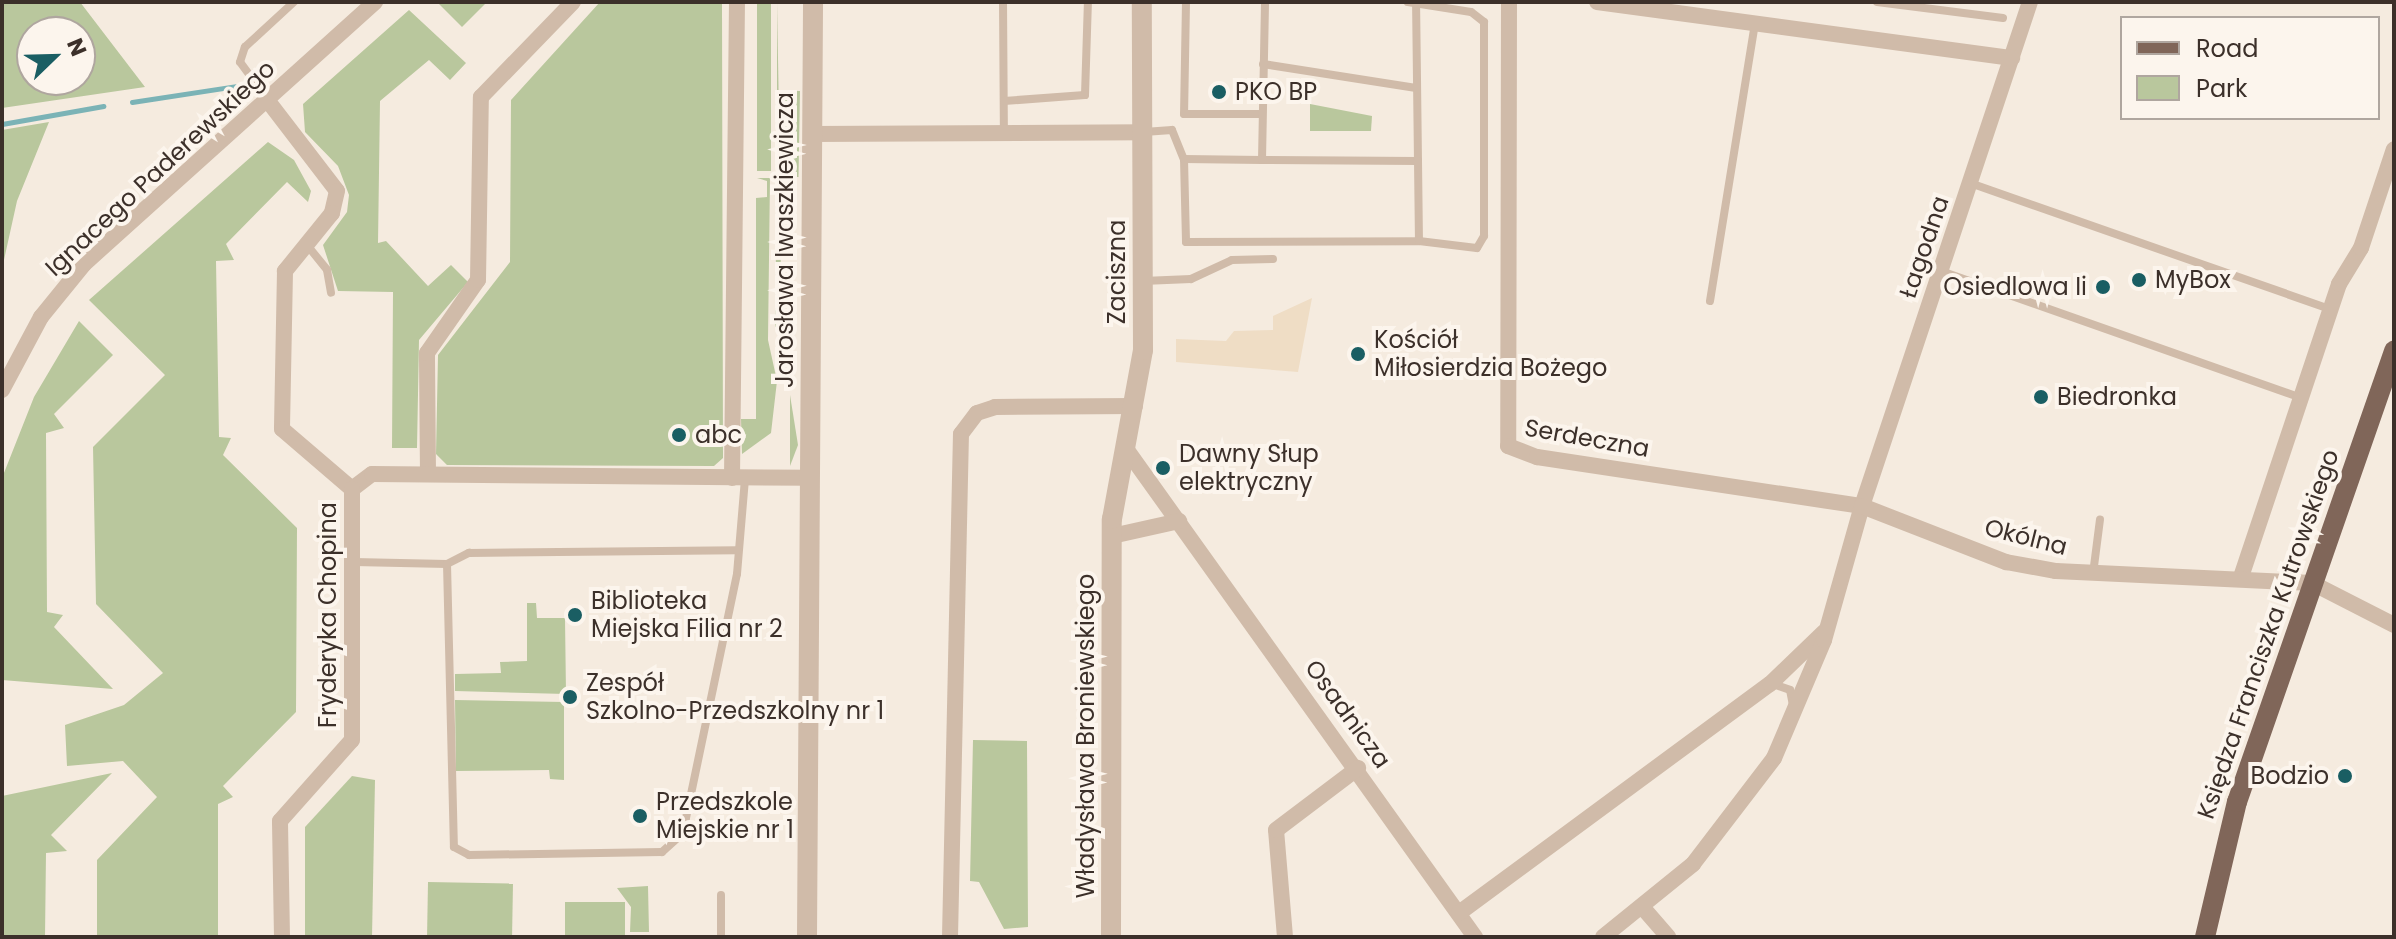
<!DOCTYPE html>
<meta charset="utf-8">
<style>
body{margin:0}
#map{position:relative;width:2396px;height:939px;overflow:hidden;background:#f5ebdf;font-family:Poppins,sans-serif}
div>[style]{position:absolute}
.green>*{inset:0;background:#b9c79d;transform-origin:0 0}
.plaza>*{inset:0;background:#efddc5}
.stream>*{height:5px;margin:-2.5px;padding:0 2.5px;transform-origin:2.5px;border-radius:2.5px;background:#7bb3b6}
.service>*{height:8px;margin:-4px;padding:0 4px;transform-origin:4px;border-radius:4px;background:#d0bba9}
.minor>*{height:16px;margin:-8px;padding:0 8px;transform-origin:8px;border-radius:8px;background:#d0bba9}
.tertiary>*{height:20px;margin:-10px;padding:0 10px;transform-origin:10px;border-radius:10px;background:#d0bba9}
.primary>*{height:20px;margin:-10px;padding:0 10px;transform-origin:10px;border-radius:10px;background:#806659}
.dots>*{width:22px;height:22px;translate:-50% -50%;box-sizing:border-box;border:4px solid #fcf5ed;border-radius:50%}
span{translate:-50% -50%;white-space:nowrap;text-align:center;line-height:1.15;-webkit-text-stroke:8px #fcf5ed;paint-order:stroke}
.poi-label{font-size:24px;color:#3c302a}
.left{translate:0 -50%;text-align:left}
.right{translate:-100% -50%;text-align:right}
.street-label{font-size:24px;color:#3c302a}
.frame{position:absolute;inset:0;border:4px solid #3c302a;pointer-events:none}
.legend{position:absolute;left:2120px;top:16px;width:260px;height:104px;box-sizing:border-box;background:#fcf5ed;border:2px solid #afa69f;margin:0;padding:10px 14px;list-style:none;font-size:24px;color:#3c302a}
.legend li{display:flex;align-items:center;gap:16px;height:40px}
.legend b{width:40px;border:2px solid #afa69f}
.north{position:absolute;left:16px;top:16px;width:80px;height:80px;box-sizing:border-box;background:#fcf5ed;border:2px solid #afa69f;border-radius:50%;rotate:67deg;font-size:22px;font-weight:700;line-height:32px;text-align:center;color:#3c302a}
.north::after{content:'';display:block;margin:auto;width:28px;height:36px;background:#1a5e63;clip-path:polygon(50% 0,100% 100%,50% 72%,0 100%)}
</style>
<div id="map">
<div class="green">
<div style="clip-path:polygon(evenodd,2px 2px,80px 2px,145px 87px,2px 108px,2px 2px,32px 32px,80px 32px,80px 80px,32px 80px,32px 32px)"></div>
<div style="clip-path:polygon(437px 2px,487px 2px,462px 27px)"></div>
<div style="clip-path:polygon(600px 2px,722px 2px,723px 458px,714px 466px,447px 465px,436px 454px,438px 355px,510px 262px,511px 100px)"></div>
<div style="left:757px;top:2px;width:14px;height:169px"></div>
<div style="clip-path:polygon(777px 2px,780px 171px,777px 172px)"></div>
<div style="clip-path:polygon(409px 10px,466px 63px,450px 80px,429px 60px,380px 101px,378px 243px,386px 241px,428px 286px,451px 265px,468px 282px,419px 340px,417px 448px,392px 448px,393px 292px,338px 291px,323px 245px,347px 212px,349px 195px,338px 166px,305px 132px,303px 104px)"></div>
<div style="left:800px;top:91px;width:86px;height:15px;rotate:91deg"></div>
<div style="clip-path:polygon(1310px 104px,1372px 116px,1371px 131px,1310px 131px)"></div>
<div style="clip-path:polygon(49px 122px,17px 201px,2px 269px,2px 130px)"></div>
<div style="clip-path:polygon(268px 142px,294px 160px,311px 191px,308px 202px,287px 182px,226px 244px,234px 260px,216px 261px,219px 437px,231px 438px,223px 455px,297px 528px,296px 712px,223px 786px,233px 797px,218px 804px,218px 937px,97px 937px,97px 860px,157px 797px,123px 761px,67px 766px,65px 725px,124px 705px,163px 673px,96px 604px,93px 447px,165px 375px,89px 300px)"></div>
<div style="clip-path:polygon(777px 177px,779px 177px,782px 327px,775px 327px)"></div>
<div style="clip-path:polygon(757px 178px,770px 178px,768px 340px,777px 381px,771px 433px,742px 454px,741px 419px,756px 419px,756px 198px,767px 197px,767px 181px)"></div>
<div style="clip-path:polygon(79px 321px,113px 355px,54px 414px,64px 428px,46px 433px,47px 612px,63px 615px,54px 627px,113px 689px,2px 680px,2px 478px,34px 397px)"></div>
<div style="clip-path:polygon(790px 395px,798px 445px,790px 466px)"></div>
<div style="clip-path:polygon(527px 603px,536px 603px,537px 618px,565px 618px,566px 694px,455px 691px,455px 674px,501px 673px,500px 662px,527px 661px)"></div>
<div style="clip-path:polygon(455px 700px,564px 702px,564px 780px,550px 779px,549px 770px,456px 771px)"></div>
<div style="clip-path:polygon(973px 740px,1027px 741px,1028px 927px,1004px 929px,979px 882px,970px 881px)"></div>
<div style="clip-path:polygon(112px 773px,51px 835px,67px 851px,46px 853px,45px 937px,2px 937px,2px 796px)"></div>
<div style="clip-path:polygon(352px 776px,375px 780px,372px 937px,305px 937px,305px 827px)"></div>
<div style="left:428px;top:882px;width:85px;height:55px;rotate:1deg"></div>
<div style="clip-path:polygon(648px 886px,649px 932px,630px 932px,631px 907px,617px 888px)"></div>
<div style="left:565px;top:902px;width:60px;height:35px"></div>
</div>
<div class="plaza">
<div style="clip-path:polygon(1312px 298px,1298px 372px,1176px 362px,1176px 339px,1226px 341px,1234px 331px,1273px 330px,1273px 316px)"></div>
</div>
<div class="stream">
<div style="left:132px;top:102px;width:105px;rotate:-8.7deg"></div>
<div style="left:2px;top:124px;width:103px;rotate:-10.1deg"></div>
</div>
<div class="service">
<div style="left:1003px;top:2px;width:131px;rotate:89.6deg"></div>
<div style="left:1186px;top:2px;width:112px;rotate:91deg"></div>
<div style="left:1184px;top:114px;width:78px"></div>
<div style="left:1877px;top:2px;width:127px;rotate:7.2deg"></div>
<div style="left:1263px;top:64px;width:155px;rotate:8.9deg"></div>
<div style="left:268px;top:100px;width:47px;rotate:-126.4deg"></div>
<div style="left:240px;top:62px;width:16px;rotate:-72deg"></div>
<div style="left:245px;top:47px;width:67px;rotate:-42.6deg"></div>
<div style="left:1004px;top:101px;width:81px;rotate:-4.2deg"></div>
<div style="left:1085px;top:95px;width:93px;rotate:-88.2deg"></div>
<div style="left:1144px;top:132px;width:28px;rotate:-4deg"></div>
<div style="left:1172px;top:130px;width:31px;rotate:68deg"></div>
<div style="left:1184px;top:159px;width:83px;rotate:88.6deg"></div>
<div style="left:1186px;top:242px;width:233px;rotate:-0.2deg"></div>
<div style="left:1419px;top:241px;width:58px;rotate:6.9deg"></div>
<div style="left:1477px;top:248px;width:14px;rotate:-60deg"></div>
<div style="left:1484px;top:236px;width:214px;rotate:-90deg"></div>
<div style="left:1484px;top:22px;width:16px;rotate:-142deg"></div>
<div style="left:1471px;top:12px;width:64px;rotate:-171deg"></div>
<div style="left:1184px;top:159px;width:78px;rotate:0.7deg"></div>
<div style="left:1262px;top:160px;width:158px;rotate:-88.9deg"></div>
<div style="left:1262px;top:160px;width:156px;rotate:0.4deg"></div>
<div style="left:1418px;top:161px;width:158px;rotate:-90.7deg"></div>
<div style="left:1418px;top:161px;width:80px;rotate:89.3deg"></div>
<div style="left:1970px;top:183px;width:381px;rotate:19.3deg"></div>
<div style="left:307px;top:245px;width:32px;rotate:51deg"></div>
<div style="left:327px;top:270px;width:23px;rotate:80deg"></div>
<div style="left:1941px;top:271px;width:380px;rotate:19.4deg"></div>
<div style="left:1143px;top:281px;width:48px;rotate:-2.4deg"></div>
<div style="left:1191px;top:279px;width:45px;rotate:-24.9deg"></div>
<div style="left:1232px;top:260px;width:41px;rotate:-1.4deg"></div>
<div style="left:1710px;top:301px;width:282px;rotate:-80.8deg"></div>
<div style="left:354px;top:562px;width:93px;rotate:1.2deg"></div>
<div style="left:447px;top:564px;width:283px;rotate:88.6deg"></div>
<div style="left:454px;top:847px;width:17px;rotate:28deg"></div>
<div style="left:469px;top:855px;width:193px;rotate:-0.9deg"></div>
<div style="left:662px;top:852px;width:25px;rotate:-42deg"></div>
<div style="left:681px;top:835px;width:18px;rotate:-74deg"></div>
<div style="left:686px;top:818px;width:249px;rotate:-78.2deg"></div>
<div style="left:737px;top:574px;width:95px;rotate:-85.2deg"></div>
<div style="left:447px;top:564px;width:25px;rotate:-27deg"></div>
<div style="left:469px;top:553px;width:268px;rotate:-0.6deg"></div>
<div style="left:2093px;top:574px;width:55px;rotate:-82.7deg"></div>
<div style="left:1773px;top:684px;width:18px;rotate:19deg"></div>
<div style="left:1790px;top:690px;width:16px;rotate:79deg"></div>
<div style="left:721px;top:937px;width:42px;rotate:-90deg"></div>
</div>
<div class="minor">
<div style="left:1509px;top:2px;width:444px;rotate:90.1deg"></div>
<div style="left:1508px;top:446px;width:31px;rotate:21deg"></div>
<div style="left:1537px;top:457px;width:329px;rotate:8.6deg"></div>
<div style="left:1862px;top:506px;width:531px;rotate:-71.57deg"></div>
<div style="left:1597px;top:2px;width:419px;rotate:7.7deg"></div>
<div style="left:268px;top:101px;width:113px;rotate:52.5deg"></div>
<div style="left:337px;top:191px;width:23px;rotate:103deg"></div>
<div style="left:332px;top:213px;width:75px;rotate:129deg"></div>
<div style="left:285px;top:271px;width:158px;rotate:91.1deg"></div>
<div style="left:282px;top:429px;width:92px;rotate:40.6deg"></div>
<div style="left:812px;top:134px;width:331px;rotate:-0.3deg"></div>
<div style="left:2px;top:390px;width:83px;rotate:-61.9deg"></div>
<div style="left:41px;top:317px;width:68px;rotate:-50.9deg"></div>
<div style="left:84px;top:264px;width:392px;rotate:-42deg"></div>
<div style="left:1124px;top:446px;width:604px;rotate:54.44deg"></div>
<div style="left:428px;top:474px;width:121px;rotate:-90.5deg"></div>
<div style="left:427px;top:353px;width:89px;rotate:-55.1deg"></div>
<div style="left:478px;top:280px;width:183px;rotate:-89.1deg"></div>
<div style="left:481px;top:97px;width:132px;rotate:-45.9deg"></div>
<div style="left:732px;top:478px;width:476px;rotate:-89.4deg"></div>
<div style="left:352px;top:489px;width:25px;rotate:-37deg"></div>
<div style="left:372px;top:474px;width:438px;rotate:0.5deg"></div>
<div style="left:1112px;top:536px;width:69px;rotate:-12.6deg"></div>
<div style="left:2242px;top:574px;width:306px;rotate:-71.5deg"></div>
<div style="left:2339px;top:284px;width:42px;rotate:-58.6deg"></div>
<div style="left:2361px;top:248px;width:104px;rotate:-71.6deg"></div>
<div style="left:1644px;top:909px;width:37px;rotate:49deg"></div>
<div style="left:1459px;top:913px;width:386px;rotate:-36.4deg"></div>
<div style="left:1770px;top:684px;width:75px;rotate:-43.9deg"></div>
<div style="left:282px;top:937px;width:116px;rotate:-91deg"></div>
<div style="left:280px;top:821px;width:108px;rotate:-48.4deg"></div>
<div style="left:352px;top:740px;width:251px;rotate:-90deg"></div>
<div style="left:950px;top:937px;width:503px;rotate:-88.75deg"></div>
<div style="left:961px;top:434px;width:26px;rotate:-53deg"></div>
<div style="left:977px;top:413px;width:19px;rotate:-18deg"></div>
<div style="left:995px;top:407px;width:140px;rotate:-0.4deg"></div>
<div style="left:1285px;top:937px;width:107px;rotate:-94.8deg"></div>
<div style="left:1276px;top:830px;width:103px;rotate:-37.1deg"></div>
<div style="left:1603px;top:937px;width:116px;rotate:-39deg"></div>
<div style="left:1693px;top:864px;width:133px;rotate:-52.6deg"></div>
<div style="left:1774px;top:758px;width:128px;rotate:-67deg"></div>
<div style="left:1824px;top:640px;width:139px;rotate:-74.2deg"></div>
<div style="left:1862px;top:506px;width:155px;rotate:21.3deg"></div>
<div style="left:2006px;top:562px;width:51px;rotate:10.2deg"></div>
<div style="left:2056px;top:571px;width:256px;rotate:2.7deg"></div>
<div style="left:2312px;top:583px;width:92px;rotate:27.1deg"></div>
</div>
<div class="tertiary">
<div style="left:807px;top:937px;width:935px;rotate:-89.63deg"></div>
<div style="left:1111px;top:937px;width:418px;rotate:-89.9deg"></div>
<div style="left:1112px;top:519px;width:172px;rotate:-79.6deg"></div>
<div style="left:1143px;top:350px;width:348px;rotate:-90.2deg"></div>
</div>
<div class="primary">
<div style="left:2205px;top:937px;width:139px;rotate:-76.7deg"></div>
<div style="left:2237px;top:802px;width:478px;rotate:-70.8deg"></div>
</div>
<div class="dots">
<div style="left:1219px;top:92px;background:#1a5e63"></div>
<div style="left:2139px;top:280px;background:#1a5e63"></div>
<div style="left:2103px;top:287px;background:#1a5e63"></div>
<div style="left:1358px;top:354px;background:#1a5e63"></div>
<div style="left:2041px;top:397px;background:#1a5e63"></div>
<div style="left:679px;top:435px;background:#1a5e63"></div>
<div style="left:1163px;top:468px;background:#1a5e63"></div>
<div style="left:575px;top:615px;background:#1a5e63"></div>
<div style="left:570px;top:697px;background:#1a5e63"></div>
<div style="left:2345px;top:776px;background:#1a5e63"></div>
<div style="left:640px;top:816px;background:#1a5e63"></div>
</div>
<div class="poi-label">
<span class="left" style="left:1235px;top:92px">PKO BP</span>
<span class="left" style="left:2155px;top:280px">MyBox</span>
<span class="right" style="left:2087px;top:287px">Osiedlowa Ii</span>
<span class="left" style="left:1374px;top:354px">Kościół<br>Miłosierdzia Bożego</span>
<span class="left" style="left:2057px;top:397px">Biedronka</span>
<span class="left" style="left:695px;top:435px">abc</span>
<span class="left" style="left:1179px;top:468px">Dawny Słup<br>elektryczny</span>
<span class="left" style="left:591px;top:615px">Biblioteka<br>Miejska Filia nr 2</span>
<span class="left" style="left:586px;top:697px">Zespół<br>Szkolno-Przedszkolny nr 1</span>
<span class="right" style="left:2329px;top:776px">Bodzio</span>
<span class="left" style="left:656px;top:816px">Przedszkole<br>Miejskie nr 1</span>
</div>
<div class="street-label">
<span style="left:160px;top:168px;rotate:-43deg">Ignacego Paderewskiego</span>
<span style="left:785px;top:240px;rotate:-90deg">Jarosława Iwaszkiewicza</span>
<span style="left:1924px;top:247px;rotate:-71deg">Łagodna</span>
<span style="left:1117px;top:272px;rotate:-90deg">Zaciszna</span>
<span style="left:1587px;top:438px;rotate:10deg">Serdeczna</span>
<span style="left:2026px;top:537px;rotate:14deg">Okólna</span>
<span style="left:328px;top:615px;rotate:-90deg">Fryderyka Chopina</span>
<span style="left:2268px;top:634px;rotate:-71deg">Księdza Franciszka Kutrowskiego</span>
<span style="left:1348px;top:714px;rotate:54deg">Osadnicza</span>
<span style="left:1086px;top:736px;rotate:-90deg">Władysława Broniewskiego</span>
</div>
<div class="frame"></div>
<ul class="legend">
<li><b style="height:10px;background:#806659"></b>Road</li>
<li><b style="height:22px;background:#b9c79d"></b>Park</li>
</ul>
<div class="north">N</div>
</div>
